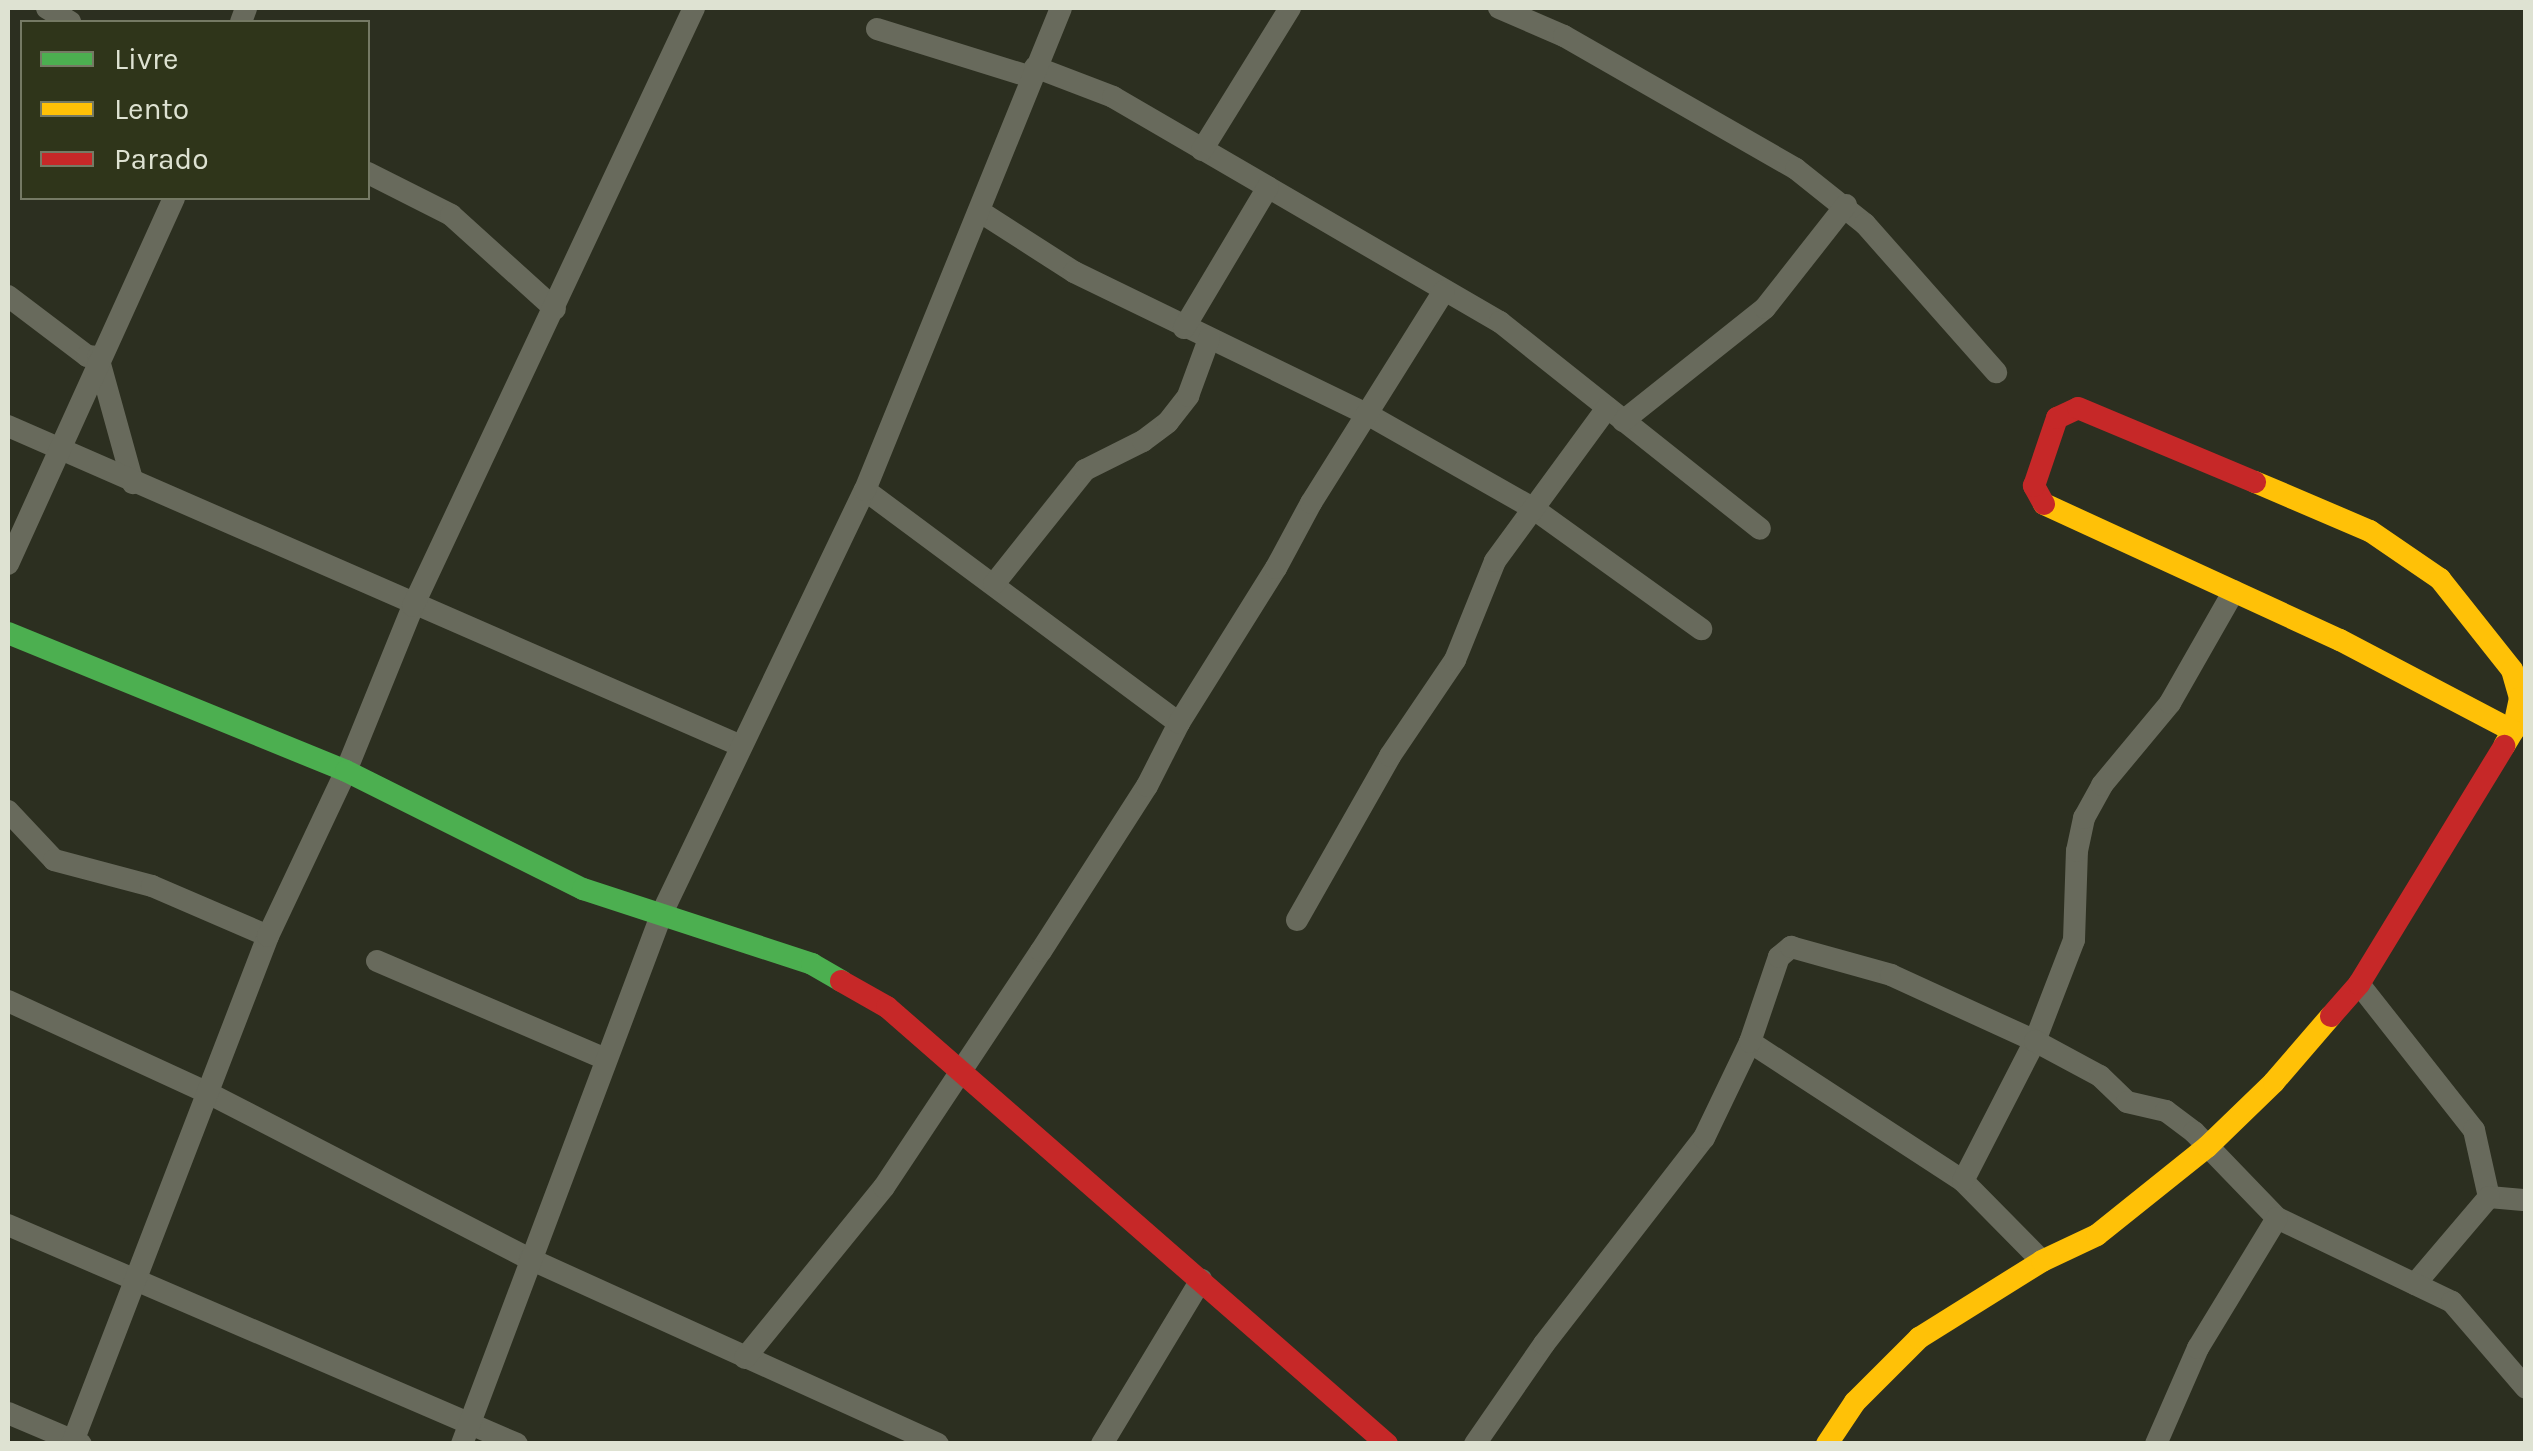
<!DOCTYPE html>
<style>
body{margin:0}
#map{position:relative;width:2533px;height:1451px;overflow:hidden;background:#2c2f20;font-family:Karla,sans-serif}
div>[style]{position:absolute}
.street>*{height:22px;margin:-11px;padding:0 11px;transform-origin:11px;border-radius:11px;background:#686a5c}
.fast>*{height:22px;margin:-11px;padding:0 11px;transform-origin:11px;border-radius:11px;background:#4caf50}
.slow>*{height:22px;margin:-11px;padding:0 11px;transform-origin:11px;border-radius:11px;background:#ffc107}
.jam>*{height:22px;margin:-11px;padding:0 11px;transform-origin:11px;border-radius:11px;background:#c62828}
span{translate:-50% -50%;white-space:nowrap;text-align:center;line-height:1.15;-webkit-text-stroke:10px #2f351a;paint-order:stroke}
.frame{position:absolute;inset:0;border:10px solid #dee2d2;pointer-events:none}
.legend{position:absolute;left:20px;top:20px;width:350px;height:180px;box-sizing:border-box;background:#2f351a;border:2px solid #757a64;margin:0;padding:12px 18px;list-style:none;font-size:30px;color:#dee2d2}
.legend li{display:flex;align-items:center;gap:20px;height:50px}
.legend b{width:50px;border:2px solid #757a64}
</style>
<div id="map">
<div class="street">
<div style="left:47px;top:8px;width:27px;rotate:31deg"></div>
<div style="left:1499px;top:8px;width:71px;rotate:23.3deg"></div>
<div style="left:1564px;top:36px;width:267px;rotate:29.8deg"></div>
<div style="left:1796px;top:169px;width:88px;rotate:38.6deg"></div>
<div style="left:1865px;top:224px;width:198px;rotate:48.5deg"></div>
<div style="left:241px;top:22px;width:15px;rotate:-70deg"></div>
<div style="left:877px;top:29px;width:161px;rotate:17.3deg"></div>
<div style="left:1035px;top:67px;width:84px;rotate:21deg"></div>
<div style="left:1113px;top:97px;width:448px;rotate:30.2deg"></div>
<div style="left:1500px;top:322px;width:332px;rotate:38.5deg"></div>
<div style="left:1202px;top:150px;width:167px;rotate:-58.2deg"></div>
<div style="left:368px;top:173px;width:93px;rotate:26.8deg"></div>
<div style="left:451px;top:215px;width:140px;rotate:42.1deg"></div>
<div style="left:979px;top:211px;width:113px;rotate:32.7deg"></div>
<div style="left:1074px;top:272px;width:326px;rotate:25.9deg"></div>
<div style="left:1367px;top:414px;width:192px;rotate:29.6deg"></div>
<div style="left:1534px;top:509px;width:206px;rotate:35.7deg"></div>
<div style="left:8px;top:296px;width:99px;rotate:37.2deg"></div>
<div style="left:87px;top:356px;width:11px;rotate:5deg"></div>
<div style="left:1184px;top:328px;width:164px;rotate:-59.2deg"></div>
<div style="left:98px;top:357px;width:131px;rotate:74.5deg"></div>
<div style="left:1623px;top:421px;width:181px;rotate:-38.5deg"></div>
<div style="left:1765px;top:308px;width:131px;rotate:-51.8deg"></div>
<div style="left:8px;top:426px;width:800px;rotate:23.58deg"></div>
<div style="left:865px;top:490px;width:391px;rotate:36.6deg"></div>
<div style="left:8px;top:564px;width:402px;rotate:-65.6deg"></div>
<div style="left:994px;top:584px;width:146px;rotate:-51.4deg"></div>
<div style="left:1085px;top:470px;width:65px;rotate:-26.6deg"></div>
<div style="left:1143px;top:441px;width:31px;rotate:-37deg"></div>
<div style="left:1168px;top:422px;width:33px;rotate:-52deg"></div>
<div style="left:1188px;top:396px;width:61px;rotate:-69.8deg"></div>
<div style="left:8px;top:811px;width:67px;rotate:46.8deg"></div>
<div style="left:54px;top:860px;width:101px;rotate:14.9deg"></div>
<div style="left:152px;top:886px;width:126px;rotate:23.3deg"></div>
<div style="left:1297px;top:920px;width:189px;rotate:-60.4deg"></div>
<div style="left:1390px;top:756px;width:116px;rotate:-55.9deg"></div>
<div style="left:1455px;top:660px;width:107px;rotate:-68deg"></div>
<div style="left:1495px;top:561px;width:190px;rotate:-53.8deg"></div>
<div style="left:377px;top:961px;width:249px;rotate:23.2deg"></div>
<div style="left:2359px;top:984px;width:186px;rotate:51.8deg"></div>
<div style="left:2474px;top:1130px;width:69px;rotate:77.4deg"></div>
<div style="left:8px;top:1001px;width:222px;rotate:24.7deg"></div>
<div style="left:210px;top:1094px;width:360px;rotate:27.3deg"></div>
<div style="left:530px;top:1259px;width:448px;rotate:24.4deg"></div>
<div style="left:1750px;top:1042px;width:254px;rotate:33.1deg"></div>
<div style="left:1963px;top:1181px;width:112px;rotate:45.4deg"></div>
<div style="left:1963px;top:1181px;width:157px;rotate:-62.8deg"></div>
<div style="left:2035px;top:1041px;width:108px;rotate:-68.9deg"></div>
<div style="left:2074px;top:940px;width:89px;rotate:-88.1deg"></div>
<div style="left:2077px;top:851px;width:34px;rotate:-78deg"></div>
<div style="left:2084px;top:818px;width:38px;rotate:-61deg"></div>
<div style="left:2102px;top:785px;width:107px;rotate:-50.3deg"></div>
<div style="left:2170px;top:703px;width:129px;rotate:-60.3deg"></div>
<div style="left:2489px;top:1197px;width:37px;rotate:5deg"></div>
<div style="left:8px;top:1225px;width:554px;rotate:23.28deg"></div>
<div style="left:2415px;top:1284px;width:114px;rotate:-49.6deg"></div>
<div style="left:745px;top:1358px;width:220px;rotate:-50.9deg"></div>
<div style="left:884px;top:1187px;width:283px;rotate:-56.4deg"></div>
<div style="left:1041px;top:951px;width:196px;rotate:-57.3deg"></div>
<div style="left:1147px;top:786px;width:71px;rotate:-63.1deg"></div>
<div style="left:1179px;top:723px;width:183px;rotate:-58deg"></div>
<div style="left:1276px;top:568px;width:74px;rotate:-61.7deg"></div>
<div style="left:1311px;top:503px;width:250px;rotate:-57.9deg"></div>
<div style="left:8px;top:1413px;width:79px;rotate:23deg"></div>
<div style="left:72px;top:1444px;width:544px;rotate:-68.9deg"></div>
<div style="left:268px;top:936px;width:183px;rotate:-64.7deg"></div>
<div style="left:346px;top:771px;width:178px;rotate:-67.9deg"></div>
<div style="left:413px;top:606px;width:661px;rotate:-64.83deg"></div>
<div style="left:462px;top:1444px;width:567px;rotate:-69.36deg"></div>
<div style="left:662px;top:913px;width:469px;rotate:-64.4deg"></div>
<div style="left:865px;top:490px;width:520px;rotate:-67.87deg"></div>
<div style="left:1102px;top:1444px;width:192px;rotate:-58.9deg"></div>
<div style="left:1475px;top:1444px;width:121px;rotate:-55.4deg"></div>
<div style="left:1544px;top:1344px;width:261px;rotate:-52.2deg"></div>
<div style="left:1704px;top:1138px;width:106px;rotate:-64.4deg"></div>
<div style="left:1750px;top:1042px;width:90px;rotate:-71.2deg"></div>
<div style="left:1779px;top:957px;width:16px;rotate:-40deg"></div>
<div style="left:1791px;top:947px;width:104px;rotate:15.6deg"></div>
<div style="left:1891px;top:975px;width:158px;rotate:24.6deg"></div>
<div style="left:2035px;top:1041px;width:74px;rotate:28.3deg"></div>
<div style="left:2100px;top:1076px;width:37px;rotate:44deg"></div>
<div style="left:2127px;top:1102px;width:40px;rotate:13deg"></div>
<div style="left:2166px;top:1111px;width:35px;rotate:37deg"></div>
<div style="left:2194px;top:1132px;width:120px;rotate:46deg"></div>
<div style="left:2277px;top:1218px;width:194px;rotate:25.6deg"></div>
<div style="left:2452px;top:1302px;width:113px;rotate:49.3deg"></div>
<div style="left:2156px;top:1444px;width:105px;rotate:-66.4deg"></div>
<div style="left:2198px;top:1348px;width:152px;rotate:-58.7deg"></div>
</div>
<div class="fast">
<div style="left:8px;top:633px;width:365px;rotate:22.2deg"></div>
<div style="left:346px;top:771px;width:265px;rotate:26.5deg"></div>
<div style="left:583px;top:889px;width:241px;rotate:18.1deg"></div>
<div style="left:812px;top:964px;width:34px;rotate:30deg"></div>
</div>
<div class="slow">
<div style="left:2255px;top:482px;width:125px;rotate:23.1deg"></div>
<div style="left:2370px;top:531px;width:85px;rotate:34.4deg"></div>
<div style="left:2440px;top:579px;width:116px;rotate:51.6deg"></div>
<div style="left:2512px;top:670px;width:29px;rotate:74deg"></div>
<div style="left:2520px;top:698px;width:34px;rotate:102deg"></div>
<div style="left:2513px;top:731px;width:17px;rotate:121deg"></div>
<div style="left:2044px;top:504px;width:326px;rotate:24.7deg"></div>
<div style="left:2340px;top:640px;width:195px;rotate:27.7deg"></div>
<div style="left:1827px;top:1444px;width:50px;rotate:-56.3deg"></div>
<div style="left:1855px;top:1402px;width:91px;rotate:-45deg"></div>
<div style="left:1919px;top:1338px;width:145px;rotate:-32deg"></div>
<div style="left:2042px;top:1261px;width:61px;rotate:-25.3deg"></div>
<div style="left:2097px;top:1235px;width:141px;rotate:-38.7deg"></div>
<div style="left:2207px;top:1147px;width:93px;rotate:-44.1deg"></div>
<div style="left:2274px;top:1082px;width:87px;rotate:-49.2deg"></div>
</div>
<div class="jam">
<div style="left:2044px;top:504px;width:21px;rotate:-119deg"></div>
<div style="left:2034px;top:486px;width:72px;rotate:-71.3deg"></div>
<div style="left:2057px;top:418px;width:23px;rotate:-25deg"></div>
<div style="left:2078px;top:408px;width:192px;rotate:22.7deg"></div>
<div style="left:841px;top:981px;width:53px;rotate:29.5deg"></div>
<div style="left:887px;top:1007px;width:664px;rotate:41.15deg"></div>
<div style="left:2331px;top:1016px;width:43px;rotate:-48.8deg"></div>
<div style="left:2359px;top:984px;width:279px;rotate:-58.6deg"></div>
</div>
<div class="frame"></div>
<ul class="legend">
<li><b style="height:12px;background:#4caf50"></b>Livre</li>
<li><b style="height:12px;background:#ffc107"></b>Lento</li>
<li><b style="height:12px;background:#c62828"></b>Parado</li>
</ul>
</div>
